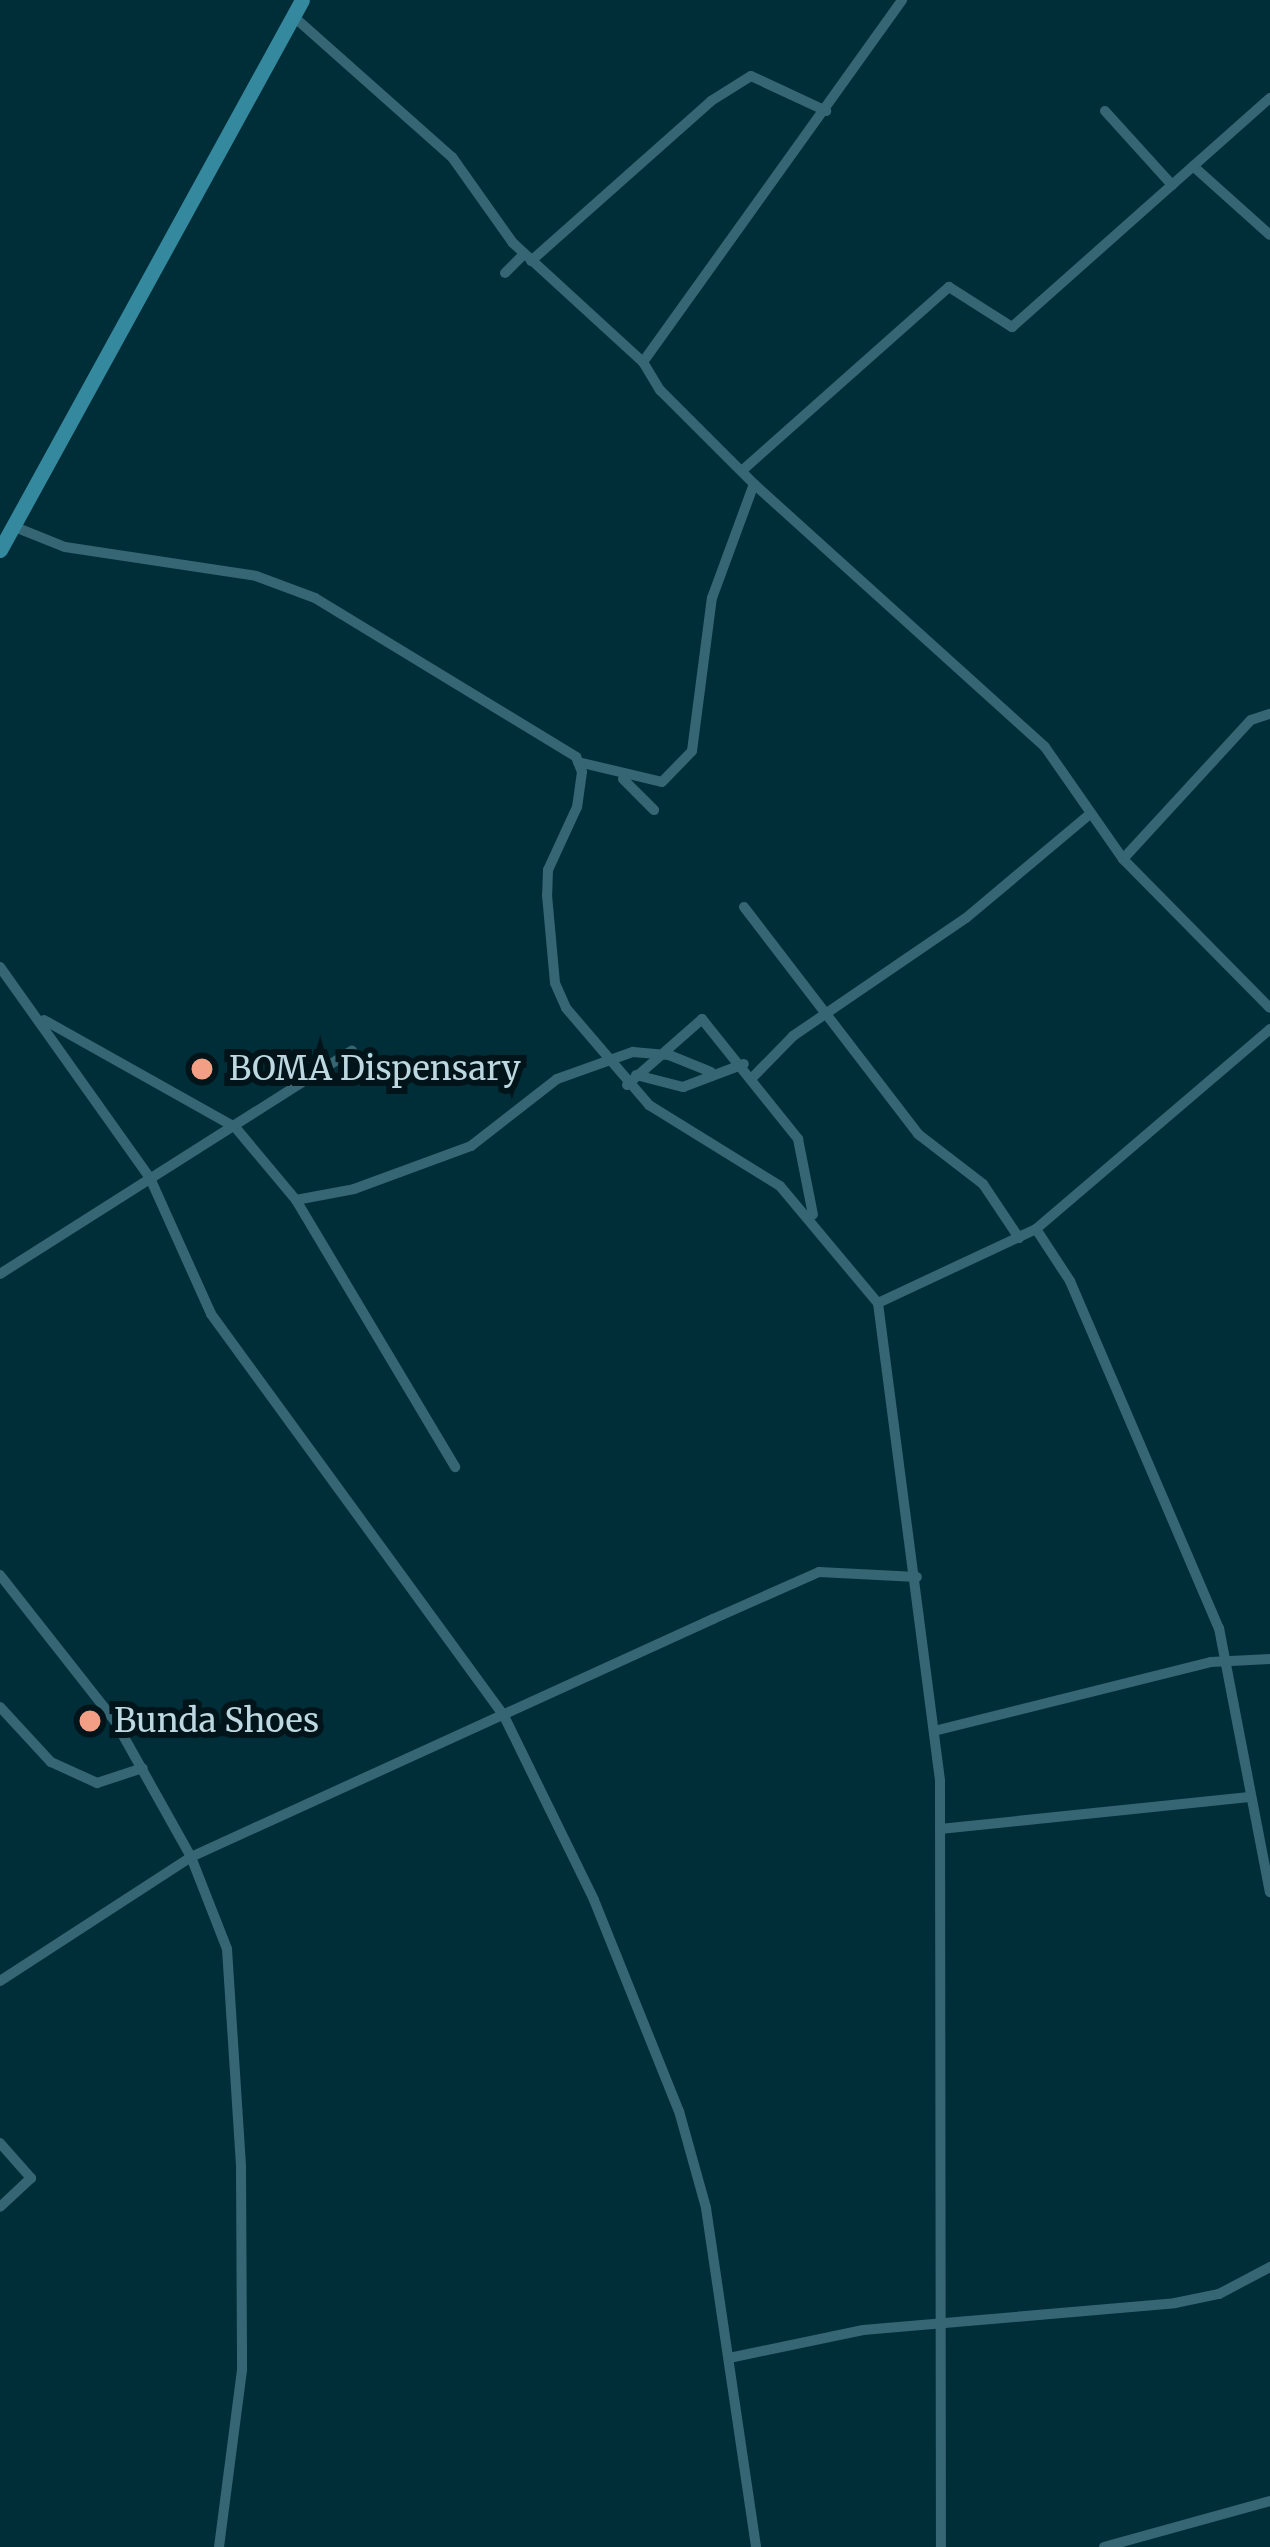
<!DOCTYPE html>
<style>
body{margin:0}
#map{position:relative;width:1270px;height:2547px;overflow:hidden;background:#002e38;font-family:Merriweather,serif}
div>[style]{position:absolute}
.minor>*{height:10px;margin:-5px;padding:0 5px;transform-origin:5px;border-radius:5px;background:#366674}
.secondary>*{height:15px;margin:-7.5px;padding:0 7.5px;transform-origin:7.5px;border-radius:7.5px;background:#35899f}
.dots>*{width:33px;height:33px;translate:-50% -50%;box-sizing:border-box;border:6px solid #00141a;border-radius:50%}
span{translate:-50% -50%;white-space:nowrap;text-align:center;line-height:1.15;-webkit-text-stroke:12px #00141a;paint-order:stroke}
.poi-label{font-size:33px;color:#bdd8e0}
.left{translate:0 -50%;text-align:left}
</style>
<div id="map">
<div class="minor">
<div style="left:293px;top:16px;width:213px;rotate:41.6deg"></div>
<div style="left:452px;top:157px;width:105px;rotate:54.7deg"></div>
<div style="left:513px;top:243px;width:176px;rotate:42.5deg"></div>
<div style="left:643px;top:362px;width:33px;rotate:59deg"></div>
<div style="left:660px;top:390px;width:133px;rotate:45deg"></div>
<div style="left:754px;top:484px;width:392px;rotate:42.1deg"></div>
<div style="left:1045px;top:747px;width:136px;rotate:55.1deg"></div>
<div style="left:1123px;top:859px;width:209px;rotate:45.4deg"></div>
<div style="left:1105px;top:111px;width:100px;rotate:47.8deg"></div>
<div style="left:1193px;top:166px;width:103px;rotate:41.9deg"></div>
<div style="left:531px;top:261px;width:241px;rotate:-41.6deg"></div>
<div style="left:711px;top:101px;width:47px;rotate:-32deg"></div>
<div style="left:751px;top:76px;width:83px;rotate:25deg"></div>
<div style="left:505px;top:273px;width:27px;rotate:-45deg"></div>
<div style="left:643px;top:362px;width:445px;rotate:-54.4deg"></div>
<div style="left:745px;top:468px;width:273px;rotate:-41.6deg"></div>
<div style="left:949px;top:287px;width:75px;rotate:32.4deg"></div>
<div style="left:1012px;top:327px;width:345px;rotate:-41.6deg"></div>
<div style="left:15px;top:527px;width:54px;rotate:21.8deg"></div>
<div style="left:65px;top:547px;width:193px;rotate:8.6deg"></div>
<div style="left:256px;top:576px;width:63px;rotate:20.4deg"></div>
<div style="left:315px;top:598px;width:306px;rotate:31.3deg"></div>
<div style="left:576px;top:757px;width:16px;rotate:68deg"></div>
<div style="left:582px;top:772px;width:35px;rotate:98deg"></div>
<div style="left:577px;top:807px;width:69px;rotate:114.7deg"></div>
<div style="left:548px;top:870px;width:25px;rotate:92deg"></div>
<div style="left:547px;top:895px;width:88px;rotate:84.8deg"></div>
<div style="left:555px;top:983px;width:27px;rotate:66deg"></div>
<div style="left:566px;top:1008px;width:128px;rotate:49.4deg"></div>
<div style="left:649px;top:1105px;width:154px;rotate:31.7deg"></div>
<div style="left:780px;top:1186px;width:153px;rotate:50.1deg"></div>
<div style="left:878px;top:1303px;width:482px;rotate:82.6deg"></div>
<div style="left:940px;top:1781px;width:766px;rotate:89.93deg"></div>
<div style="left:578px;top:762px;width:86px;rotate:13.4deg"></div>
<div style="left:662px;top:782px;width:43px;rotate:-45.9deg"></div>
<div style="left:692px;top:751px;width:154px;rotate:-82.6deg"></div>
<div style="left:712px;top:598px;width:121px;rotate:-69.8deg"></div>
<div style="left:623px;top:779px;width:44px;rotate:45deg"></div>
<div style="left:1123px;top:859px;width:189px;rotate:-47.4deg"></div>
<div style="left:1251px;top:720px;width:20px;rotate:-18deg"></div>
<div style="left:744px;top:907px;width:286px;rotate:52.5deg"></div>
<div style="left:918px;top:1134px;width:82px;rotate:37.6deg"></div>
<div style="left:983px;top:1184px;width:65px;rotate:56.3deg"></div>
<div style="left:0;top:967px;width:259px;rotate:54.6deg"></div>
<div style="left:150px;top:1178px;width:149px;rotate:65.8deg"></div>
<div style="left:211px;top:1314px;width:495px;rotate:53.9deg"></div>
<div style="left:503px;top:1714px;width:207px;rotate:63.9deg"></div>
<div style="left:594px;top:1900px;width:227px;rotate:68.1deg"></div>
<div style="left:679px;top:2111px;width:101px;rotate:74.4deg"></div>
<div style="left:706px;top:2208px;width:343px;rotate:81.6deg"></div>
<div style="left:44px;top:1020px;width:219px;rotate:29.3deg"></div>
<div style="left:235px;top:1127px;width:95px;rotate:50.1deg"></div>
<div style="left:296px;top:1200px;width:59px;rotate:-10.7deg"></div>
<div style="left:354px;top:1189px;width:125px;rotate:-20.2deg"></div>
<div style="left:471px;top:1146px;width:109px;rotate:-37.9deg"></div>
<div style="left:557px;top:1079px;width:81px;rotate:-19.6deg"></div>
<div style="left:633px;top:1052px;width:36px;rotate:5deg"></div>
<div style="left:669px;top:1055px;width:45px;rotate:22deg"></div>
<div style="left:636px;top:1075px;width:49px;rotate:14.3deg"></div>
<div style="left:683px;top:1087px;width:65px;rotate:-20.7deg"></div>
<div style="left:754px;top:1076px;width:56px;rotate:-45.7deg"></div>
<div style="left:793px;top:1036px;width:209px;rotate:-34.3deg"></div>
<div style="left:966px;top:918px;width:163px;rotate:-40deg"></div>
<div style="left:627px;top:1085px;width:100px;rotate:-41.3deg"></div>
<div style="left:702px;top:1019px;width:154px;rotate:51.3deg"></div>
<div style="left:798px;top:1139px;width:77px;rotate:78.8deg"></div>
<div style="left:296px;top:1200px;width:311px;rotate:59.2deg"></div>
<div style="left:1036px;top:1229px;width:62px;rotate:56.8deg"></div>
<div style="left:1070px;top:1281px;width:378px;rotate:66.8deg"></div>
<div style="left:1219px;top:1628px;width:269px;rotate:79.1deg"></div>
<div style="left:0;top:1274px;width:417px;rotate:-32.4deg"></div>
<div style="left:878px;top:1303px;width:174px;rotate:-25.1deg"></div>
<div style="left:1036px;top:1229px;width:308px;rotate:-40.5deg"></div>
<div style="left:0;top:1575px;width:186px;rotate:51.8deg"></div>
<div style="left:115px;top:1721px;width:156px;rotate:60.8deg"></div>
<div style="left:191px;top:1857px;width:99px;rotate:68.6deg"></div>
<div style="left:227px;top:1949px;width:218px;rotate:86.3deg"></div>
<div style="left:241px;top:2167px;width:203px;rotate:89.7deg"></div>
<div style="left:242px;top:2370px;width:178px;rotate:97.4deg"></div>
<div style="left:0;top:1707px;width:75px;rotate:47.2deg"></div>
<div style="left:51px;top:1762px;width:51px;rotate:24.5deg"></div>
<div style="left:97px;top:1783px;width:48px;rotate:-18.1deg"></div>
<div style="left:934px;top:1731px;width:285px;rotate:-14deg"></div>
<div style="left:1211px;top:1662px;width:59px;rotate:-2.9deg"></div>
<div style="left:940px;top:1829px;width:311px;rotate:-5.9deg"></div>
<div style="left:0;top:1981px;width:228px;rotate:-33deg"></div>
<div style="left:191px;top:1857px;width:574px;rotate:-24.51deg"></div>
<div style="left:713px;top:1619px;width:116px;rotate:-23.9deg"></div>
<div style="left:819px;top:1572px;width:98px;rotate:2.9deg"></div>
<div style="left:0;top:2143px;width:47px;rotate:48.5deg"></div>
<div style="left:31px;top:2178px;width:42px;rotate:136.9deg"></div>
<div style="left:734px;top:2357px;width:132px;rotate:-11.8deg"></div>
<div style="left:863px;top:2330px;width:313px;rotate:-4.9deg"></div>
<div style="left:1175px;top:2303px;width:45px;rotate:-11.6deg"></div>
<div style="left:1219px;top:2294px;width:58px;rotate:-27.9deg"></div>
<div style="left:1104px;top:2547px;width:172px;rotate:-15.5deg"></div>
</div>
<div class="secondary">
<div style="left:0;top:550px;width:627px;rotate:-61.23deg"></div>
</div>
<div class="dots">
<div style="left:202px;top:1069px;background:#f39f85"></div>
<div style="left:90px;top:1721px;background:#f39f85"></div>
</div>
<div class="poi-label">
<span class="left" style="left:229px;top:1069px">BOMA Dispensary</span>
<span class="left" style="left:114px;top:1721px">Bunda Shoes</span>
</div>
</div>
